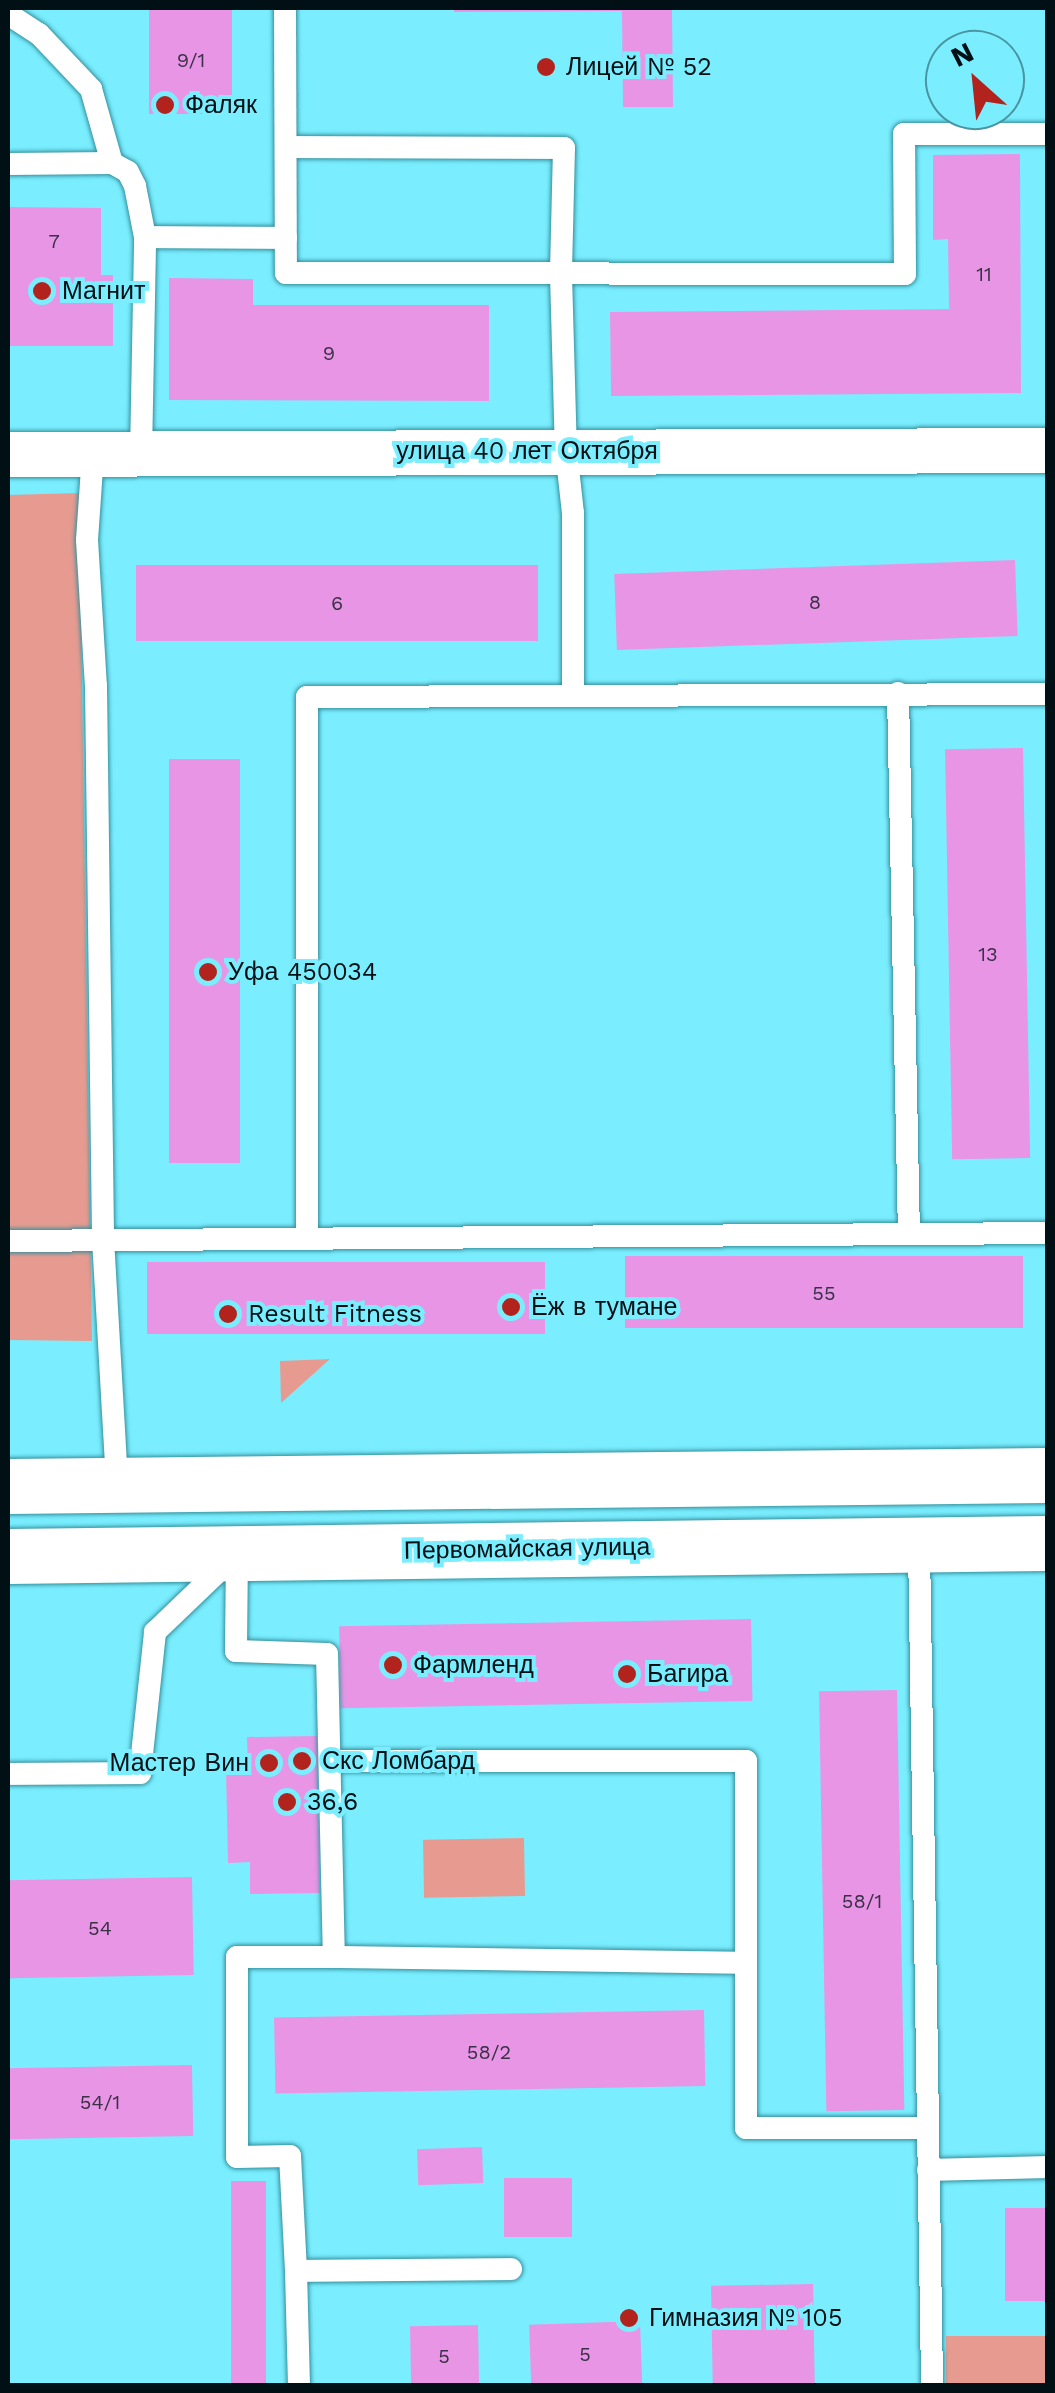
<!DOCTYPE html>
<meta charset="utf-8">
<style>
body{margin:0}
#map{position:relative;width:1055px;height:2393px;overflow:hidden;background:#7aeeff;font-family:"Work Sans",sans-serif}
div>[style]{position:absolute}
.green>*{inset:0;background:#e79b90;transform-origin:0 0}
.building>*{inset:0;background:#e895e5;transform-origin:0 0}
.roads{filter:drop-shadow(0 0 2px #35909d) drop-shadow(0 0 2px #35909d)}
.lane>*{height:22px;margin:-11px;padding:0 11px;transform-origin:11px;border-radius:11px;background:#fff}
.street>*{height:45px;margin:-22.5px;padding:0 22.5px;transform-origin:22.5px;border-radius:22.5px;background:#fff}
.secondary>*{height:55px;margin:-27.5px;padding:0 27.5px;transform-origin:27.5px;border-radius:27.5px;background:#fff}
.dots>*{width:28px;height:28px;translate:-50% -50%;box-sizing:border-box;border:5px solid #7aeeff;border-radius:50%}
span{translate:-50% -50%;white-space:nowrap;text-align:center;line-height:1.15;-webkit-text-stroke:8px #7aeeff;paint-order:stroke}
.number-label{font-size:20px;color:#3a3148}
.number-label span{-webkit-text-stroke-width:0}
.poi-label{font-size:25px;color:#001014}
.left{translate:0 -50%;text-align:left}
.right{translate:-100% -50%;text-align:right}
.street-label{font-size:25px;color:#001014}
.frame{position:absolute;inset:0;border:10px solid #001014;pointer-events:none}
.north{position:absolute;left:925px;top:30px;width:100px;height:100px;box-sizing:border-box;background:#7aeeff;border:2px solid #4995a1;border-radius:50%;rotate:333deg;font-size:28px;font-weight:700;line-height:40px;text-align:center;color:#001014}
.north::after{content:'';display:block;margin:auto;width:35px;height:45px;background:#b2231d;clip-path:polygon(50% 0,100% 100%,50% 72%,0 100%)}
</style>
<div id="map">
<div class="green">
<div style="clip-path:polygon(79px 493px,92px 1341px,8px 1340px,8px 495px)"></div>
<div style="clip-path:polygon(330px 1359px,281px 1403px,280px 1361px)"></div>
<div style="left:524px;top:1838px;width:58px;height:101px;rotate:89deg"></div>
<div style="left:1047px;top:2336px;width:49px;height:101px;rotate:90deg"></div>
</div>
<div class="building">
<div style="left:149px;top:8px;width:83px;height:106px"></div>
<div style="clip-path:polygon(454px 8px,672px 8px,673px 107px,623px 107px,622px 11px,454px 12px)"></div>
<div style="clip-path:polygon(1020px 154px,1021px 393px,611px 396px,610px 312px,949px 309px,948px 239px,933px 240px,933px 155px)"></div>
<div style="clip-path:polygon(8px 207px,101px 208px,101px 275px,113px 275px,113px 346px,8px 346px)"></div>
<div style="clip-path:polygon(169px 278px,253px 279px,253px 305px,489px 305px,489px 401px,169px 400px)"></div>
<div style="left:1015px;top:560px;width:76px;height:401px;rotate:88deg"></div>
<div style="left:136px;top:565px;width:402px;height:76px"></div>
<div style="left:1023px;top:748px;width:410px;height:78px;rotate:89deg"></div>
<div style="left:240px;top:759px;width:404px;height:71px;rotate:90deg"></div>
<div style="left:1023px;top:1256px;width:72px;height:398px;rotate:90deg"></div>
<div style="left:545px;top:1262px;width:72px;height:398px;rotate:90deg"></div>
<div style="left:751px;top:1619px;width:82px;height:412px;rotate:89deg"></div>
<div style="left:897px;top:1690px;width:420px;height:78px;rotate:89deg"></div>
<div style="clip-path:polygon(317px 1736px,320px 1893px,250px 1894px,250px 1862px,228px 1863px,226px 1769px,248px 1769px,247px 1737px)"></div>
<div style="left:192px;top:1877px;width:98px;height:184px;rotate:89deg"></div>
<div style="left:704px;top:2010px;width:76px;height:430px;rotate:89deg"></div>
<div style="left:192px;top:2065px;width:71px;height:184px;rotate:89deg"></div>
<div style="left:482px;top:2147px;width:36px;height:65px;rotate:88deg"></div>
<div style="left:572px;top:2178px;width:59px;height:68px;rotate:90deg"></div>
<div style="left:231px;top:2181px;width:35px;height:205px"></div>
<div style="left:1048px;top:2208px;width:93px;height:43px;rotate:90deg"></div>
<div style="left:813px;top:2284px;width:102px;height:102px;rotate:89deg"></div>
<div style="left:640px;top:2321px;width:65px;height:111px;rotate:88deg"></div>
<div style="left:478px;top:2325px;width:61px;height:68px;rotate:89deg"></div>
</div>
<div class="roads">
<div class="lane">
<div style="left:285px;top:8px;width:265px;rotate:89.8deg"></div>
<div style="left:286px;top:273px;width:619px;rotate:0.09deg"></div>
<div style="left:905px;top:274px;width:140px;rotate:-90.4deg"></div>
<div style="left:904px;top:134px;width:144px"></div>
<div style="left:8px;top:14px;width:37px;rotate:33deg"></div>
<div style="left:39px;top:34px;width:76px;rotate:46.6deg"></div>
<div style="left:91px;top:89px;width:77px;rotate:74.2deg"></div>
<div style="left:286px;top:147px;width:278px;rotate:0.2deg"></div>
<div style="left:564px;top:148px;width:127px;rotate:91.4deg"></div>
<div style="left:561px;top:275px;width:175px;rotate:88.4deg"></div>
<div style="left:566px;top:450px;width:63px;rotate:83.7deg"></div>
<div style="left:573px;top:513px;width:182px;rotate:90deg"></div>
<div style="left:8px;top:164px;width:104px;rotate:-0.6deg"></div>
<div style="left:112px;top:163px;width:18px;rotate:29deg"></div>
<div style="left:128px;top:172px;width:16px;rotate:63deg"></div>
<div style="left:135px;top:186px;width:52px;rotate:78.9deg"></div>
<div style="left:93px;top:454px;width:86px;rotate:94deg"></div>
<div style="left:87px;top:540px;width:146px;rotate:86.5deg"></div>
<div style="left:96px;top:686px;width:553px;rotate:89.27deg"></div>
<div style="left:103px;top:1239px;width:245px;rotate:86.7deg"></div>
<div style="left:141px;top:454px;width:217px;rotate:-88.9deg"></div>
<div style="left:145px;top:237px;width:141px;rotate:0.4deg"></div>
<div style="left:898px;top:693px;width:541px;rotate:88.84deg"></div>
<div style="left:307px;top:1237px;width:540px;rotate:-90deg"></div>
<div style="left:307px;top:697px;width:741px;rotate:-0.23deg"></div>
<div style="left:8px;top:1241px;width:1040px;rotate:-0.44deg"></div>
<div style="left:919px;top:1545px;width:841px;rotate:89.11deg"></div>
<div style="left:237px;top:1553px;width:98px;rotate:90.6deg"></div>
<div style="left:236px;top:1651px;width:91px;rotate:1.9deg"></div>
<div style="left:327px;top:1654px;width:303px;rotate:88.7deg"></div>
<div style="left:334px;top:1957px;width:97px;rotate:180deg"></div>
<div style="left:237px;top:1957px;width:200px;rotate:90deg"></div>
<div style="left:237px;top:2157px;width:53px;rotate:-1.1deg"></div>
<div style="left:290px;top:2156px;width:115px;rotate:87deg"></div>
<div style="left:296px;top:2271px;width:215px;rotate:-0.5deg"></div>
<div style="left:331px;top:1761px;width:415px"></div>
<div style="left:746px;top:1761px;width:367px;rotate:90deg"></div>
<div style="left:746px;top:2128px;width:182px"></div>
<div style="left:8px;top:1774px;width:132px;rotate:-0.4deg"></div>
<div style="left:140px;top:1773px;width:142px;rotate:-83.9deg"></div>
<div style="left:155px;top:1632px;width:101px;rotate:-43.8deg"></div>
<div style="left:334px;top:1957px;width:411px;rotate:0.8deg"></div>
<div style="left:928px;top:2170px;width:120px;rotate:-1.4deg"></div>
<div style="left:296px;top:2271px;width:115px;rotate:88.5deg"></div>
</div>
<div class="street">
<div style="left:8px;top:454px;width:1040px;rotate:-0.22deg"></div>
</div>
<div class="secondary">
<div style="left:8px;top:1486px;width:1040px;rotate:-0.61deg"></div>
<div style="left:8px;top:1556px;width:1040px;rotate:-0.72deg"></div>
</div>
</div>
<div class="dots">
<div style="left:546px;top:67px;background:#b2231d"></div>
<div style="left:165px;top:105px;background:#b2231d"></div>
<div style="left:42px;top:291px;background:#b2231d"></div>
<div style="left:208px;top:972px;background:#b2231d"></div>
<div style="left:511px;top:1307px;background:#b2231d"></div>
<div style="left:228px;top:1314px;background:#b2231d"></div>
<div style="left:393px;top:1665px;background:#b2231d"></div>
<div style="left:627px;top:1674px;background:#b2231d"></div>
<div style="left:302px;top:1761px;background:#b2231d"></div>
<div style="left:269px;top:1763px;background:#b2231d"></div>
<div style="left:287px;top:1802px;background:#b2231d"></div>
<div style="left:629px;top:2318px;background:#b2231d"></div>
</div>
<div class="number-label">
<span style="left:191px;top:60px">9/1</span>
<span style="left:54px;top:241px">7</span>
<span style="left:984px;top:274px">11</span>
<span style="left:329px;top:353px">9</span>
<span style="left:815px;top:602px">8</span>
<span style="left:337px;top:603px">6</span>
<span style="left:988px;top:954px">13</span>
<span style="left:824px;top:1293px">55</span>
<span style="left:862px;top:1901px">58/1</span>
<span style="left:100px;top:1928px">54</span>
<span style="left:489px;top:2052px">58/2</span>
<span style="left:100px;top:2102px">54/1</span>
<span style="left:585px;top:2354px">5</span>
<span style="left:444px;top:2356px">5</span>
</div>
<div class="poi-label">
<span class="left" style="left:566px;top:67px">Лицей № 52</span>
<span class="left" style="left:185px;top:105px">Фаляк</span>
<span class="left" style="left:62px;top:291px">Магнит</span>
<span class="left" style="left:228px;top:972px">Уфа 450034</span>
<span class="left" style="left:531px;top:1307px">Ёж в тумане</span>
<span class="left" style="left:248px;top:1314px">Result Fitness</span>
<span class="left" style="left:413px;top:1665px">Фармленд</span>
<span class="left" style="left:647px;top:1674px">Багира</span>
<span class="left" style="left:322px;top:1761px">Скс Ломбард</span>
<span class="right" style="left:249px;top:1763px">Мастер Вин</span>
<span class="left" style="left:307px;top:1802px">36,6</span>
<span class="left" style="left:649px;top:2318px">Гимназия № 105</span>
</div>
<div class="street-label">
<span style="left:527px;top:451px">улица 40 лет Октября</span>
<span style="left:527px;top:1549px;rotate:-1deg">Первомайская улица</span>
</div>
<div class="frame"></div>
<div class="north">N</div>
</div>
